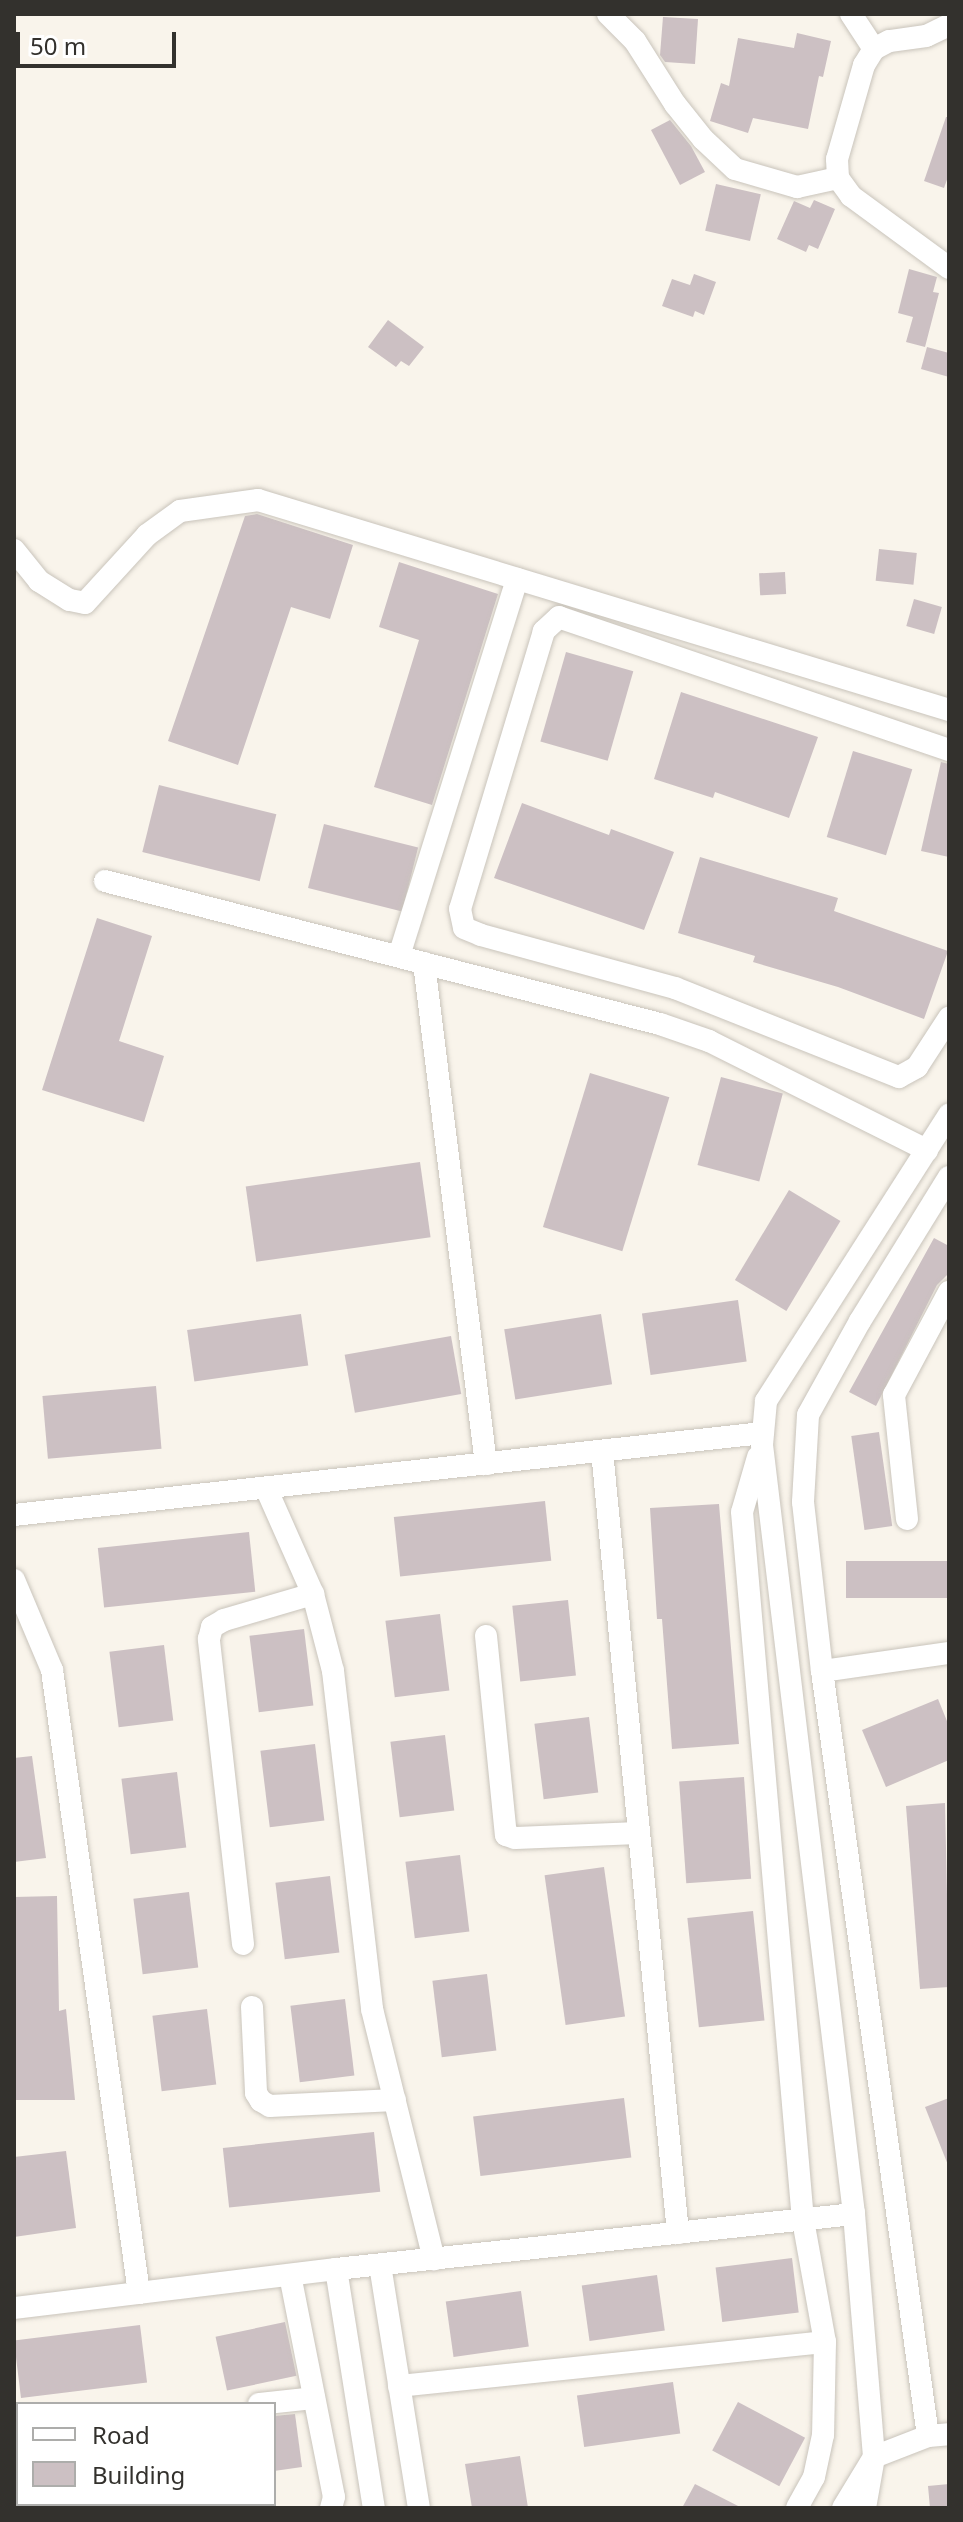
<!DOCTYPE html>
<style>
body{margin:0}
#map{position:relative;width:963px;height:2522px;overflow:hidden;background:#f9f4eb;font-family:"Noto Sans",sans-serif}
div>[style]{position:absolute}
.building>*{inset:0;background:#ccc0c3;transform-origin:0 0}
.roads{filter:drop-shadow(0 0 2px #c9c4bb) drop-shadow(0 0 2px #c9c4bb)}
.minor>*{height:22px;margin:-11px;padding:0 11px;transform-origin:11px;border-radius:11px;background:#fff}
span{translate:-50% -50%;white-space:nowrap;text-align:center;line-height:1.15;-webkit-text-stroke:6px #fff;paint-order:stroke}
.frame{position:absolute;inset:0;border:16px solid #33312d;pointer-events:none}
.legend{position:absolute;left:16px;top:2402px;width:260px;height:104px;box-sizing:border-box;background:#fff;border:2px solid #adadab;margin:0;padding:10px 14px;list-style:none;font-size:24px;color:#33312d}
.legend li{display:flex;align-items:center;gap:16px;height:40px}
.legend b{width:40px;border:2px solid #adadab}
.scale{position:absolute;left:16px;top:32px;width:160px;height:36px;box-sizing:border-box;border:4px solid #33312d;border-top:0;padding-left:10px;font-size:24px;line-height:28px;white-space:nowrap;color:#33312d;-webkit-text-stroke:6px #fff;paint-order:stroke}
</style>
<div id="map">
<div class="building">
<div style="clip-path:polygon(663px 17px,698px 19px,695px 64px,665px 62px,660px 55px)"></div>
<div style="clip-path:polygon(797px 33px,831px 41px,823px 77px,819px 76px,808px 129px,753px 118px,748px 133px,710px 121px,721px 83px,729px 86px,738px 38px,794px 48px)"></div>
<div style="clip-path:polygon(946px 117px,949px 117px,949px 174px,944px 188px,924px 181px)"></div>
<div style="clip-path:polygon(670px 120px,691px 146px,705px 172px,680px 185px,651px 130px)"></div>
<div style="left:716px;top:184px;width:46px;height:48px;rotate:13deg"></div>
<div style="clip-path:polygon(814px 200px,835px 209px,818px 249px,809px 245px,806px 252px,777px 239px,794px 201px,810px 208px)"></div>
<div style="clip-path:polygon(909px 269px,937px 277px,933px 292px,939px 293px,925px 347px,906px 342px,913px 317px,898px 313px)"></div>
<div style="clip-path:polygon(694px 274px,716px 282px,704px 315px,695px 311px,693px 317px,662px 306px,672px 279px,690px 285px)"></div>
<div style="clip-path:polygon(388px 320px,424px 347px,409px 366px,401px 361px,396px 367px,368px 347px)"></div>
<div style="clip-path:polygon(927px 347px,949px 353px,949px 377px,921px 369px)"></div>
<div style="clip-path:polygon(257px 514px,353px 545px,330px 619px,291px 607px,238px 765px,168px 741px,245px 516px)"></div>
<div style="left:879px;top:549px;width:38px;height:32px;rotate:6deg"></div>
<div style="clip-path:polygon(399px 562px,498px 594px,432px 805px,374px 787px,419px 640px,379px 627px)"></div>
<div style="left:785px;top:572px;width:22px;height:26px;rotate:87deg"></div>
<div style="left:914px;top:599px;width:29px;height:28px;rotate:16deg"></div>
<div style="left:566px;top:652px;width:70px;height:93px;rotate:16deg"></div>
<div style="clip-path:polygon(681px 692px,818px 737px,789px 818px,715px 792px,713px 798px,654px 779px)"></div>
<div style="left:853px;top:751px;width:62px;height:90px;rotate:17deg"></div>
<div style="clip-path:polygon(941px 762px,949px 764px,949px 857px,921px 851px)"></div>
<div style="left:159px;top:785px;width:121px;height:69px;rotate:14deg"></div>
<div style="clip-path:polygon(522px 803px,609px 835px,611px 829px,674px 852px,644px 930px,494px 878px)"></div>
<div style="left:324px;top:824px;width:97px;height:66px;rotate:14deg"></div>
<div style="clip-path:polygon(700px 857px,838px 898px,834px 911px,948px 951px,924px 1019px,838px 987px,753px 962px,755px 956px,678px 933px)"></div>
<div style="clip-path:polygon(97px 918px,152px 936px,119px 1041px,164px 1056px,144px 1122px,42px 1090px)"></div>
<div style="left:590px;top:1073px;width:83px;height:161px;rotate:17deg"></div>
<div style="left:721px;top:1077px;width:64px;height:91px;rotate:15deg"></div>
<div style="left:420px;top:1162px;width:76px;height:176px;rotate:82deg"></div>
<div style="left:789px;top:1190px;width:60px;height:105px;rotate:31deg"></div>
<div style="clip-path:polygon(934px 1238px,949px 1246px,949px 1273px,937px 1285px,876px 1406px,849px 1392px)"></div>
<div style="left:738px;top:1300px;width:62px;height:97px;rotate:82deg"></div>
<div style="left:301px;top:1314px;width:52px;height:115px;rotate:82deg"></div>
<div style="left:601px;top:1314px;width:71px;height:98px;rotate:81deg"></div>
<div style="left:451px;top:1336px;width:59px;height:108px;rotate:80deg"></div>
<div style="left:156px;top:1386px;width:63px;height:114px;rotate:85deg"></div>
<div style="left:879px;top:1432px;width:95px;height:28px;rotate:82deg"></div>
<div style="left:545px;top:1501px;width:60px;height:152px;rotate:84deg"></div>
<div style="clip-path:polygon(719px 1504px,739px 1744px,672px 1749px,662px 1619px,657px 1619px,650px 1508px)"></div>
<div style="left:249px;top:1532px;width:60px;height:152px;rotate:84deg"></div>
<div style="left:949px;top:1561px;width:37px;height:103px;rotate:90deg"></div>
<div style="left:568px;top:1600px;width:76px;height:56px;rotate:84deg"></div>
<div style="left:440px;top:1614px;width:77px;height:55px;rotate:83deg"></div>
<div style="left:304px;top:1629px;width:77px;height:55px;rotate:83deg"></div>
<div style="left:164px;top:1645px;width:76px;height:55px;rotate:83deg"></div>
<div style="clip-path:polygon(938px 1699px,949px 1726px,949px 1760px,886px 1787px,862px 1730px)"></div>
<div style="left:589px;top:1717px;width:76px;height:55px;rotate:83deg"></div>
<div style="left:445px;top:1735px;width:76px;height:55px;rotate:83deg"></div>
<div style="left:315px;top:1744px;width:77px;height:55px;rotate:83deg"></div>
<div style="clip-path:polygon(32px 1756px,46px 1858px,14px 1862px,14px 1758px)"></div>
<div style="left:177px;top:1772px;width:76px;height:56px;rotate:83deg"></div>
<div style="left:744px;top:1777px;width:102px;height:65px;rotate:86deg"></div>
<div style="clip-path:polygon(945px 1803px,949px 1987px,920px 1989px,906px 1806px)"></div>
<div style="left:460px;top:1855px;width:77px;height:55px;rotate:83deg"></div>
<div style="left:604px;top:1867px;width:151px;height:60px;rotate:82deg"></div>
<div style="left:330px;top:1876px;width:77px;height:55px;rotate:83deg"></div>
<div style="left:189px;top:1892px;width:76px;height:56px;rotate:83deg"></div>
<div style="clip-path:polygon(57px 1896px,59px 2011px,66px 2009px,75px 2100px,14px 2100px,14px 1897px)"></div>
<div style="left:753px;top:1911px;width:110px;height:66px;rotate:84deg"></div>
<div style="left:487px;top:1974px;width:77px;height:55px;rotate:83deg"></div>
<div style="left:345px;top:1999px;width:77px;height:55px;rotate:83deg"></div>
<div style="left:207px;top:2009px;width:76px;height:55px;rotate:83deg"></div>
<div style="left:624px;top:2098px;width:60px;height:152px;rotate:83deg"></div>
<div style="clip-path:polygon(949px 2098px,949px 2164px,948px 2165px,925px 2107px)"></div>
<div style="left:374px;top:2132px;width:60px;height:152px;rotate:84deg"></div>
<div style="clip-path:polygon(66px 2151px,76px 2228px,14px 2237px,14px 2157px)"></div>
<div style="left:792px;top:2258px;width:55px;height:77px;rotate:83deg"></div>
<div style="left:657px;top:2275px;width:56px;height:76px;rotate:82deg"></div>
<div style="left:521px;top:2291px;width:56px;height:76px;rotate:82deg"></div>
<div style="left:285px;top:2322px;width:55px;height:71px;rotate:78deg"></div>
<div style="left:140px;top:2325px;width:58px;height:127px;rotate:83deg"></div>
<div style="left:673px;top:2382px;width:52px;height:97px;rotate:82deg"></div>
<div style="left:738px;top:2402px;width:76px;height:55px;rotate:28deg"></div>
<div style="clip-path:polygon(295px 2414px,302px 2467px,274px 2471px,274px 2416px)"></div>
<div style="clip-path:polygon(520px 2456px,528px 2508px,472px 2508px,465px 2464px)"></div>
<div style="clip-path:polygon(695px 2484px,742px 2508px,682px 2508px)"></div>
<div style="clip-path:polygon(949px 2484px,949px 2508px,930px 2508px,928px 2486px)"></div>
</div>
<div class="roads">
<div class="minor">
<div style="left:608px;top:14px;width:38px;rotate:45deg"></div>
<div style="left:635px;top:41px;width:75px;rotate:57.6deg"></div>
<div style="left:675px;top:104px;width:45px;rotate:51.3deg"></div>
<div style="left:703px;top:139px;width:44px;rotate:43.2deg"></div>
<div style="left:735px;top:169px;width:65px;rotate:16.2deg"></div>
<div style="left:797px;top:187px;width:42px;rotate:-12.4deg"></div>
<div style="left:851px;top:14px;width:42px;rotate:56.7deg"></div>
<div style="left:949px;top:25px;width:25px;rotate:154deg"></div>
<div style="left:926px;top:36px;width:37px;rotate:172deg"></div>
<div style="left:889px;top:41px;width:17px;rotate:152deg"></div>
<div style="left:874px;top:49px;width:19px;rotate:122deg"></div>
<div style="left:864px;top:65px;width:98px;rotate:106deg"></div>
<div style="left:837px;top:159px;width:19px;rotate:87deg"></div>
<div style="left:838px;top:178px;width:22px;rotate:54deg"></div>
<div style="left:851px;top:196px;width:122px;rotate:36.3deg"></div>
<div style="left:14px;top:550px;width:40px;rotate:51deg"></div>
<div style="left:39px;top:581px;width:36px;rotate:32deg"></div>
<div style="left:70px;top:600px;width:15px;rotate:11deg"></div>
<div style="left:85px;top:603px;width:92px;rotate:-47.6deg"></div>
<div style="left:147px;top:535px;width:41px;rotate:-36deg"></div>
<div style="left:180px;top:511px;width:79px;rotate:-8deg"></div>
<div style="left:258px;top:500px;width:722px;rotate:16.9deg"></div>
<div style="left:949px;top:750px;width:412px;rotate:-161.2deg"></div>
<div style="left:559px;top:617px;width:21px;rotate:137deg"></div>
<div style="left:544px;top:631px;width:290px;rotate:106.8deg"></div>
<div style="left:460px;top:909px;width:19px;rotate:78deg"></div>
<div style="left:464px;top:928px;width:18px;rotate:22deg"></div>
<div style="left:481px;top:935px;width:201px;rotate:15.3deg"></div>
<div style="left:675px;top:988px;width:241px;rotate:21.7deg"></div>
<div style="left:899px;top:1077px;width:21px;rotate:-29deg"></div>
<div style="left:917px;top:1067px;width:59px;rotate:-56.9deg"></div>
<div style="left:105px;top:881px;width:573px;rotate:14.45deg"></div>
<div style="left:660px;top:1024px;width:52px;rotate:19.1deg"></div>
<div style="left:709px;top:1041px;width:244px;rotate:26.6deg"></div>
<div style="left:399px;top:956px;width:395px;rotate:-72.6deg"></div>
<div style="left:424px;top:963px;width:505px;rotate:82.95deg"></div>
<div style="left:949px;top:1177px;width:169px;rotate:121.7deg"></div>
<div style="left:860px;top:1321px;width:107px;rotate:119deg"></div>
<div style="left:808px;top:1415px;width:87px;rotate:93.3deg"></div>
<div style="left:803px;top:1502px;width:170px;rotate:83.6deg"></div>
<div style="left:822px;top:1671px;width:772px;rotate:82.11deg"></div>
<div style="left:928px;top:2436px;width:21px;rotate:-5deg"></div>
<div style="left:602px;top:1451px;width:786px;rotate:84.45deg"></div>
<div style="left:758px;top:1457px;width:57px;rotate:106.2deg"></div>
<div style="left:742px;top:1512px;width:711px;rotate:85.08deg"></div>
<div style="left:803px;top:2220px;width:124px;rotate:79.8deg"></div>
<div style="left:825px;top:2342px;width:93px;rotate:91.2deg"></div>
<div style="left:823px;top:2435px;width:43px;rotate:102.1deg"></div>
<div style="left:814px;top:2477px;width:35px;rotate:119deg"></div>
<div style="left:266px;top:1488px;width:116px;rotate:66.1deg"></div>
<div style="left:313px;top:1594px;width:80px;rotate:75.4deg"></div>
<div style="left:333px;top:1671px;width:340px;rotate:83.4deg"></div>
<div style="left:372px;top:2009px;width:258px;rotate:76.1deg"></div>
<div style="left:14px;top:1515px;width:753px;rotate:-6.25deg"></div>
<div style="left:907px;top:1519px;width:125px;rotate:-96deg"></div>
<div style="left:894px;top:1395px;width:117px;rotate:-61.9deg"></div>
<div style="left:14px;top:1580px;width:98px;rotate:67.1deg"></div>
<div style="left:52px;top:1670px;width:629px;rotate:82.05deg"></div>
<div style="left:486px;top:1636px;width:200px;rotate:84.3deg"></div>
<div style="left:506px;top:1835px;width:9px;rotate:18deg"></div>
<div style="left:515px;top:1838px;width:124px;rotate:-2.3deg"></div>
<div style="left:822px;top:1671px;width:128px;rotate:-8.1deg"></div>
<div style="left:243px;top:1944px;width:307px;rotate:-96.4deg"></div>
<div style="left:209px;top:1639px;width:12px;rotate:-76deg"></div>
<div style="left:212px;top:1627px;width:14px;rotate:-30deg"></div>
<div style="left:224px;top:1620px;width:93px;rotate:-16.3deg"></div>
<div style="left:252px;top:2007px;width:86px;rotate:87.3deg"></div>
<div style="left:256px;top:2093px;width:9px;rotate:58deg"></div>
<div style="left:261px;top:2101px;width:10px;rotate:29deg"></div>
<div style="left:270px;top:2106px;width:125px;rotate:-2.7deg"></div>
<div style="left:380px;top:2265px;width:246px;rotate:80.9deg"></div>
<div style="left:336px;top:2269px;width:242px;rotate:81deg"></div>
<div style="left:290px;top:2275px;width:226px;rotate:78.8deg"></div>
<div style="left:334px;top:2497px;width:11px;rotate:105deg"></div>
<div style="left:14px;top:2308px;width:324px;rotate:-6.9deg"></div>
<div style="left:336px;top:2269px;width:521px;rotate:-6.06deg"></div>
<div style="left:399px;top:2386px;width:428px;rotate:-5.9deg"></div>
<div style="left:259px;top:2404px;width:55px;rotate:-6.2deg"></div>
<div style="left:14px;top:2429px;width:4px"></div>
<div style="left:843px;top:2508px;width:60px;rotate:-58.7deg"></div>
<div style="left:874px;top:2457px;width:58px;rotate:-21.3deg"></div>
<div style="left:865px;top:2508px;width:52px;rotate:-80deg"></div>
<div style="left:874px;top:2457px;width:244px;rotate:-94.7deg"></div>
<div style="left:854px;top:2214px;width:774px;rotate:-96.82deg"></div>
<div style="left:762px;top:1445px;width:44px;rotate:-84.8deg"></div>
<div style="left:766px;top:1401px;width:340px;rotate:-57.4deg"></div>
</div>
</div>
<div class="frame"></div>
<ul class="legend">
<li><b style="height:10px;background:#fff"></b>Road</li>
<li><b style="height:22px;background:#ccc0c3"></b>Building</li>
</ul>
<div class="scale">50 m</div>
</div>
